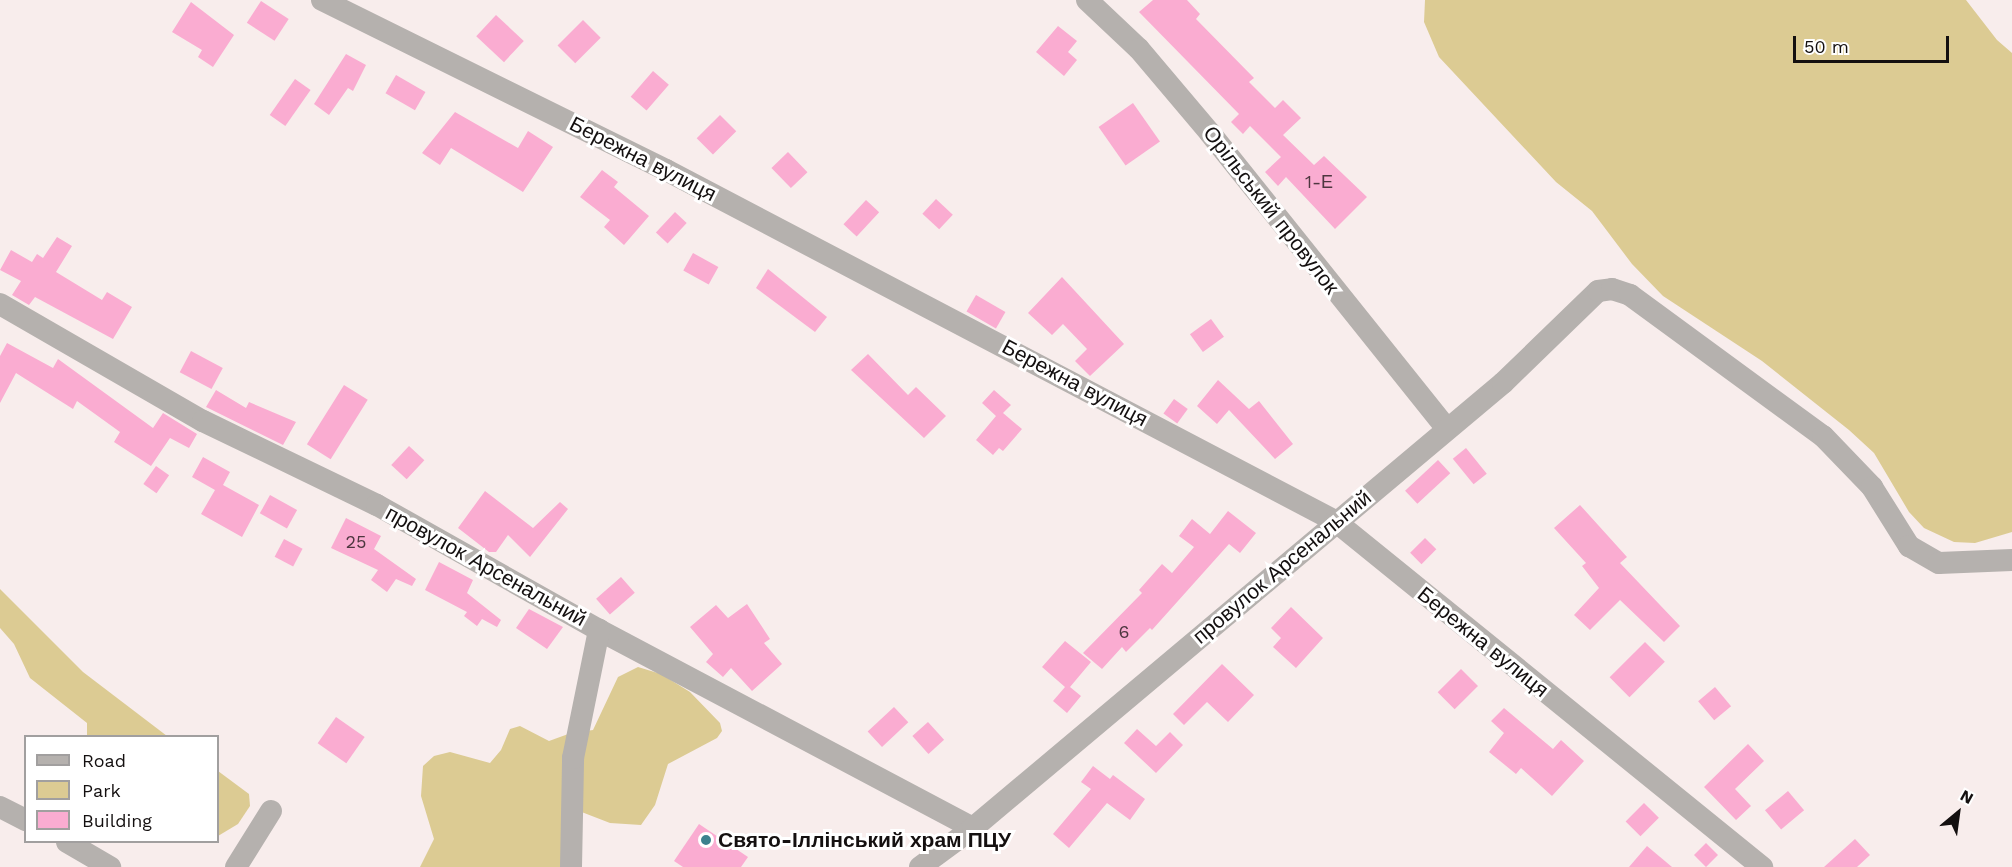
<!DOCTYPE html>
<meta charset="utf-8">
<style>
body{margin:0}
#map{position:relative;width:2012px;height:867px;overflow:hidden;background:#f8edec;font-family:"Work Sans",sans-serif}
div>[style]{position:absolute}
.green>*{inset:0;background:#dccb93}
.building>*{inset:0;background:#faacd1;transform-origin:0 0}
.minor>*{height:22px;margin:-11px;padding:0 11px;transform-origin:11px;border-radius:11px;background:#b5b1ae}
.dots>*{width:16px;height:16px;translate:-50% -50%;box-sizing:border-box;border:3px solid #fff;border-radius:50%}
span{translate:-50% -50%;white-space:nowrap;text-align:center;line-height:1.15;-webkit-text-stroke:6px #fff;paint-order:stroke}
.number-label{font-size:18px;color:#4e3740}
.number-label span{-webkit-text-stroke-width:0}
.street-label{font-size:21px;color:#141010}
.poi-label{font-size:21px;color:#141010;font-weight:700}
.left{translate:0 -50%;text-align:left}
.legend{position:absolute;left:24px;top:735px;width:195px;height:108px;box-sizing:border-box;background:#fff;border:2px solid #a19f9f;margin:0;padding:8px 10px;list-style:none;font-size:18px;color:#141010}
.legend li{display:flex;align-items:center;gap:12px;height:30px}
.legend b{width:30px;border:2px solid #a19f9f}
.north{position:absolute;left:1928px;top:783px;width:60px;height:60px;-webkit-text-stroke:4px #fff;paint-order:stroke;rotate:29deg;font-size:16px;font-weight:700;line-height:24px;text-align:center;color:#141010}
.north::after{content:'';display:block;margin:auto;width:21px;height:27px;background:#141010;clip-path:polygon(50% 0,100% 100%,50% 72%,0 100%)}
.scale{position:absolute;left:1793px;top:36px;width:156px;height:27px;box-sizing:border-box;border:3px solid #141010;border-top:0;padding-left:8px;font-size:18px;line-height:21px;white-space:nowrap;color:#141010;-webkit-text-stroke:4px #fff;paint-order:stroke}
</style>
<div id="map">
<div class="green">
<div style="clip-path:polygon(1425px 0,1966px 0,1997px 40px,2012px 53px,2012px 532px,1975px 543px,1954px 542px,1924px 528px,1909px 512px,1874px 453px,1849px 430px,1762px 361px,1663px 296px,1632px 264px,1592px 211px,1556px 182px,1439px 57px,1424px 22px)"></div>
<div style="clip-path:polygon(0 589px,83px 672px,167px 736px,87px 736px,87px 723px,30px 678px,14px 644px,0 628px)"></div>
<div style="clip-path:polygon(638px 667px,661px 674px,690px 692px,720px 723px,722px 731px,717px 738px,668px 764px,655px 805px,641px 825px,610px 823px,579px 811px,560px 867px,420px 867px,434px 839px,421px 796px,423px 766px,434px 756px,450px 752px,490px 763px,501px 750px,510px 729px,520px 726px,549px 741px,571px 733px,593px 730px,618px 677px)"></div>
<div style="clip-path:polygon(218px 771px,249px 794px,250px 806px,238px 824px,218px 836px)"></div>
</div>
<div class="building">
<div style="clip-path:polygon(1153px 0,1187px 0,1200px 14px,1196px 19px,1254px 78px,1249px 82px,1275px 108px,1283px 100px,1301px 118px,1283px 135px,1314px 165px,1324px 156px,1367px 197px,1335px 229px,1286px 177px,1278px 186px,1265px 172px,1281px 157px,1250px 126px,1243px 134px,1231px 122px,1239px 114px,1139px 12px)"></div>
<div style="left:261px;top:1px;width:33px;height:26px;rotate:33deg"></div>
<div style="clip-path:polygon(191px 2px,234px 35px,213px 67px,198px 57px,202px 50px,172px 32px)"></div>
<div style="left:496px;top:15px;width:38px;height:29px;rotate:43deg"></div>
<div style="left:583px;top:20px;width:25px;height:36px;rotate:45deg"></div>
<div style="clip-path:polygon(1058px 26px,1077px 41px,1068px 52px,1077px 60px,1064px 76px,1036px 52px)"></div>
<div style="clip-path:polygon(346px 54px,366px 65px,353px 91px,348px 88px,329px 115px,314px 104px)"></div>
<div style="left:653px;top:71px;width:21px;height:34px;rotate:41deg"></div>
<div style="left:396px;top:75px;width:34px;height:21px;rotate:30deg"></div>
<div style="left:295px;top:79px;width:19px;height:44px;rotate:35deg"></div>
<div style="left:1133px;top:103px;width:47px;height:42px;rotate:55deg"></div>
<div style="clip-path:polygon(455px 112px,518px 148px,528px 131px,553px 147px,523px 192px,451px 148px,440px 165px,422px 153px)"></div>
<div style="left:720px;top:115px;width:23px;height:33px;rotate:45deg"></div>
<div style="left:788px;top:152px;width:28px;height:23px;rotate:46deg"></div>
<div style="clip-path:polygon(602px 170px,618px 182px,614px 187px,649px 216px,624px 245px,604px 227px,610px 220px,580px 197px)"></div>
<div style="left:936px;top:199px;width:23px;height:20px;rotate:43deg"></div>
<div style="left:866px;top:200px;width:18px;height:33px;rotate:43deg"></div>
<div style="left:675px;top:212px;width:16px;height:28px;rotate:43deg"></div>
<div style="clip-path:polygon(57px 237px,72px 246px,56px 272px,102px 300px,107px 292px,132px 307px,113px 339px,35px 297px,29px 305px,12px 295px,21px 281px,0 270px,11px 250px,32px 262px,37px 254px,43px 258px)"></div>
<div style="left:693px;top:253px;width:29px;height:20px;rotate:29deg"></div>
<div style="clip-path:polygon(768px 269px,827px 317px,815px 332px,756px 288px)"></div>
<div style="clip-path:polygon(1062px 277px,1124px 344px,1090px 376px,1075px 361px,1087px 349px,1063px 324px,1052px 335px,1028px 313px)"></div>
<div style="left:976px;top:295px;width:34px;height:19px;rotate:30deg"></div>
<div style="left:1211px;top:319px;width:22px;height:26px;rotate:54deg"></div>
<div style="clip-path:polygon(7px 343px,53px 368px,58px 359px,153px 428px,163px 413px,197px 434px,189px 448px,170px 438px,151px 466px,114px 442px,120px 432px,77px 401px,73px 409px,16px 373px,0 403px,0 356px)"></div>
<div style="left:191px;top:351px;width:36px;height:24px;rotate:28deg"></div>
<div style="clip-path:polygon(868px 354px,908px 395px,916px 387px,946px 416px,924px 438px,851px 370px)"></div>
<div style="clip-path:polygon(1218px 380px,1249px 409px,1259px 401px,1293px 444px,1275px 459px,1229px 410px,1217px 424px,1197px 406px)"></div>
<div style="left:344px;top:385px;width:28px;height:70px;rotate:32deg"></div>
<div style="clip-path:polygon(216px 390px,246px 408px,249px 402px,296px 422px,283px 445px,206px 407px)"></div>
<div style="clip-path:polygon(994px 390px,1011px 405px,1003px 413px,1022px 429px,1003px 451px,999px 448px,993px 455px,976px 440px,996px 416px,982px 403px)"></div>
<div style="left:1174px;top:399px;width:17px;height:18px;rotate:36deg"></div>
<div style="left:409px;top:446px;width:21px;height:26px;rotate:43deg"></div>
<div style="left:1466px;top:448px;width:33px;height:17px;rotate:51deg"></div>
<div style="clip-path:polygon(203px 457px,230px 472px,223px 485px,259px 505px,242px 537px,201px 514px,215px 490px,192px 477px)"></div>
<div style="left:1438px;top:460px;width:18px;height:45px;rotate:47deg"></div>
<div style="left:156px;top:466px;width:16px;height:22px;rotate:35deg"></div>
<div style="clip-path:polygon(485px 491px,533px 528px,560px 502px,568px 509px,530px 557px,508px 535px,496px 552px,489px 552px,458px 528px)"></div>
<div style="left:270px;top:495px;width:31px;height:21px;rotate:29deg"></div>
<div style="clip-path:polygon(1580px 505px,1627px 557px,1620px 563px,1680px 626px,1664px 642px,1620px 600px,1590px 630px,1574px 615px,1599px 588px,1582px 566px,1586px 563px,1554px 528px)"></div>
<div style="clip-path:polygon(1228px 511px,1256px 533px,1240px 553px,1229px 544px,1152px 630px,1150px 628px,1126px 652px,1122px 647px,1102px 669px,1083px 653px,1142px 593px,1139px 590px,1162px 564px,1172px 573px,1194px 547px,1179px 536px,1192px 519px,1210px 534px)"></div>
<div style="clip-path:polygon(346px 518px,381px 536px,374px 549px,416px 579px,412px 586px,396px 579px,387px 592px,371px 580px,378px 570px,331px 548px)"></div>
<div style="left:1425px;top:538px;width:16px;height:21px;rotate:45deg"></div>
<div style="left:284px;top:539px;width:21px;height:20px;rotate:28deg"></div>
<div style="clip-path:polygon(439px 562px,473px 580px,467px 593px,501px 620px,497px 627px,482px 619px,477px 626px,464px 616px,467px 612px,425px 590px)"></div>
<div style="left:621px;top:577px;width:21px;height:33px;rotate:49deg"></div>
<div style="clip-path:polygon(747px 604px,770px 639px,764px 643px,782px 664px,752px 691px,731px 668px,723px 677px,706px 662px,713px 654px,690px 627px,716px 605px,728px 618px)"></div>
<div style="clip-path:polygon(1291px 607px,1323px 638px,1296px 668px,1273px 647px,1281px 638px,1271px 628px)"></div>
<div style="clip-path:polygon(529px 609px,563px 627px,547px 649px,516px 628px)"></div>
<div style="clip-path:polygon(1065px 641px,1091px 662px,1070px 687px,1081px 696px,1067px 713px,1053px 701px,1065px 687px,1042px 667px)"></div>
<div style="left:1645px;top:642px;width:28px;height:50px;rotate:45deg"></div>
<div style="clip-path:polygon(1222px 664px,1254px 695px,1228px 722px,1207px 702px,1184px 725px,1173px 714px)"></div>
<div style="left:1461px;top:669px;width:24px;height:33px;rotate:45deg"></div>
<div style="left:1715px;top:687px;width:25px;height:22px;rotate:50deg"></div>
<div style="left:894px;top:707px;width:21px;height:36px;rotate:47deg"></div>
<div style="clip-path:polygon(1504px 708px,1553px 749px,1561px 740px,1584px 761px,1552px 796px,1521px 768px,1516px 774px,1489px 752px,1504px 733px,1491px 721px)"></div>
<div style="left:336px;top:717px;width:35px;height:32px;rotate:35deg"></div>
<div style="left:928px;top:722px;width:24px;height:21px;rotate:48deg"></div>
<div style="clip-path:polygon(1137px 729px,1156px 746px,1170px 732px,1183px 745px,1156px 773px,1124px 743px)"></div>
<div style="clip-path:polygon(1748px 744px,1764px 761px,1735px 789px,1751px 806px,1736px 820px,1704px 787px)"></div>
<div style="clip-path:polygon(1093px 766px,1110px 779px,1113px 775px,1145px 799px,1130px 820px,1107px 803px,1069px 848px,1053px 834px,1091px 789px,1081px 782px)"></div>
<div style="left:1788px;top:791px;width:25px;height:30px;rotate:50deg"></div>
<div style="left:1644px;top:803px;width:21px;height:26px;rotate:45deg"></div>
<div style="clip-path:polygon(699px 824px,748px 857px,741px 867px,683px 867px,674px 861px)"></div>
<div style="clip-path:polygon(1855px 839px,1870px 855px,1857px 867px,1824px 867px)"></div>
<div style="left:1706px;top:843px;width:17px;height:17px;rotate:45deg"></div>
<div style="clip-path:polygon(1647px 846px,1672px 867px,1629px 867px)"></div>
</div>
<div class="minor">
<div style="left:322px;top:0;width:384px;rotate:26.3deg"></div>
<div style="left:666px;top:170px;width:755px;rotate:27.68deg"></div>
<div style="left:1335px;top:521px;width:550px;rotate:39.02deg"></div>
<div style="left:1087px;top:0;width:71px;rotate:43.3deg"></div>
<div style="left:1139px;top:49px;width:110px;rotate:49.8deg"></div>
<div style="left:1210px;top:133px;width:378px;rotate:51.3deg"></div>
<div style="left:0;top:304px;width:234px;rotate:30deg"></div>
<div style="left:203px;top:421px;width:193px;rotate:25.8deg"></div>
<div style="left:377px;top:505px;width:255px;rotate:29.4deg"></div>
<div style="left:599px;top:630px;width:423px;rotate:27.9deg"></div>
<div style="left:0;top:807px;width:29px;rotate:27deg"></div>
<div style="left:67px;top:842px;width:50px;rotate:30.2deg"></div>
<div style="left:236px;top:867px;width:66px;rotate:-58deg"></div>
<div style="left:571px;top:867px;width:109px;rotate:-88.9deg"></div>
<div style="left:573px;top:758px;width:131px;rotate:-78.5deg"></div>
<div style="left:920px;top:867px;width:66px;rotate:-36.3deg"></div>
<div style="left:973px;top:828px;width:692px;rotate:-40.02deg"></div>
<div style="left:1503px;top:383px;width:132px;rotate:-44.1deg"></div>
<div style="left:1598px;top:291px;width:14px;rotate:-8deg"></div>
<div style="left:1612px;top:289px;width:19px;rotate:18deg"></div>
<div style="left:1630px;top:295px;width:239px;rotate:36.2deg"></div>
<div style="left:1823px;top:436px;width:71px;rotate:46.1deg"></div>
<div style="left:1872px;top:487px;width:70px;rotate:57.9deg"></div>
<div style="left:1909px;top:546px;width:34px;rotate:30deg"></div>
<div style="left:1939px;top:563px;width:73px;rotate:-2.4deg"></div>
</div>
<div class="dots">
<div style="left:706px;top:840px;background:#3c818e"></div>
</div>
<div class="number-label">
<span style="left:1319px;top:182px">1-Е</span>
<span style="left:356px;top:542px">25</span>
<span style="left:1124px;top:632px">6</span>
</div>
<div class="street-label">
<span style="left:643px;top:159px;rotate:27deg">Бережна вулиця</span>
<span style="left:1271px;top:210px;rotate:52deg">Орільський провулок</span>
<span style="left:1075px;top:383px;rotate:28deg">Бережна вулиця</span>
<span style="left:486px;top:566px;rotate:29deg">провулок Арсенальний</span>
<span style="left:1282px;top:567px;rotate:-40deg">провулок Арсенальний</span>
<span style="left:1483px;top:642px;rotate:39deg">Бережна вулиця</span>
</div>
<div class="poi-label">
<span class="left" style="left:718px;top:840px">Свято-Іллінський храм ПЦУ</span>
</div>
<ul class="legend">
<li><b style="height:8px;background:#b5b1ae"></b>Road</li>
<li><b style="height:16px;background:#dccb93"></b>Park</li>
<li><b style="height:16px;background:#faacd1"></b>Building</li>
</ul>
<div class="north">N</div>
<div class="scale">50 m</div>
</div>
